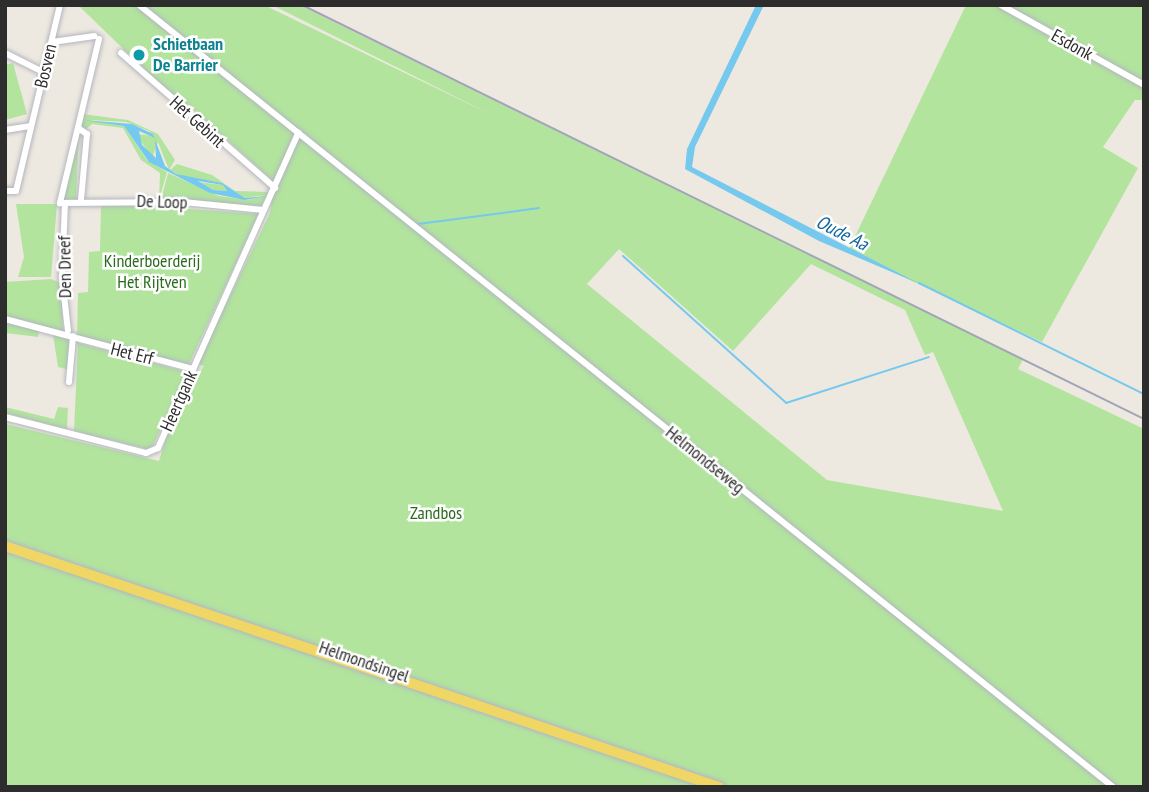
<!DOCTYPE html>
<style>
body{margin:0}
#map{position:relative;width:1149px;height:792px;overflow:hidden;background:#eee9e0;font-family:"PT Sans Narrow",sans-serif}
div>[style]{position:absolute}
.green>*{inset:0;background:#b2e49e}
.water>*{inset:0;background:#75c8ee}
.stream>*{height:2px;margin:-1px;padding:0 1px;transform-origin:1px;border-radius:1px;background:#75c8ee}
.roads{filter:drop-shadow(0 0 2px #b3b6c0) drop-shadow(0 0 2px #b3b6c0)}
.minor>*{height:6px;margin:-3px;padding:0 3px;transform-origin:3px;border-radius:3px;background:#fff}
.primary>*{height:10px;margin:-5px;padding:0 5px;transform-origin:5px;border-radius:5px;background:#f0d664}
.rail>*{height:2px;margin:-1px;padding:0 1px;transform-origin:1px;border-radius:1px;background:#a2a4b7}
.dots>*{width:19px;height:19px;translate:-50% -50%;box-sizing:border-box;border:4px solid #fff;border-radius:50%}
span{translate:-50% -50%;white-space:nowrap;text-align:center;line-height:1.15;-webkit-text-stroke:5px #fff;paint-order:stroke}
.culture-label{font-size:18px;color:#0d838f;font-weight:700}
.left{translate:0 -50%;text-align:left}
.street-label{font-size:18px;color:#2d2d2d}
.park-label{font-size:18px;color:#296b1c}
.water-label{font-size:19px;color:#0f679f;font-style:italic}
.frame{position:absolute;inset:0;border:7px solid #2d2d2d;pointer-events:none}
</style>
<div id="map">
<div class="green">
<div style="clip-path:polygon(evenodd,78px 5px,264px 5px,492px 115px,272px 5px,299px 5px,1023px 359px,1018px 369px,1144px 429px,1144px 787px,5px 787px,5px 424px,159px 461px,173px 416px,204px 366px,198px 364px,202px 354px,270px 213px,274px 182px,189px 105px,178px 102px,78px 5px,619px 249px,733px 351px,811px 264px,905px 310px,925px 355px,933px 352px,1003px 511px,827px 480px,587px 284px,619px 249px)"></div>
<div style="clip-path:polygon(966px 5px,1144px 5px,1144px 100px,1135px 100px,1103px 147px,1138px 168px,1042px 342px,848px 251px)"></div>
<div style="clip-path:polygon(13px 63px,27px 114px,5px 120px,5px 65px)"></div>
<div style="clip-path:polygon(82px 114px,128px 120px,158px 134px,175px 160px,169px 170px,158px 142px,152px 158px,136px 134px,154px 136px,149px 131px,126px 122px,88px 120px,124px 126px,147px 160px,167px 172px,159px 200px,160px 173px,141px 160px,123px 128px,92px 124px,86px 129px,81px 127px)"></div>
<div style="clip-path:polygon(79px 130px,76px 199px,62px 199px)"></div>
<div style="clip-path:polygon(177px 164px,212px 175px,235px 191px,269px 192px,260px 207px,161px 200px,168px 173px,219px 196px,248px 200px,265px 195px,245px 198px,222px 183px,178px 175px,170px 170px)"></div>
<div style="clip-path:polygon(198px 182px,223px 185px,227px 191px,213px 190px)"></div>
<div style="clip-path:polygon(101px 203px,259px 214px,189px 364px,77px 337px,78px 293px,88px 292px,89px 252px,100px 251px)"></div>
<div style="clip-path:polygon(16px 204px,57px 204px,51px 277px,18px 277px,24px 257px)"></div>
<div style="clip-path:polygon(51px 279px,61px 283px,63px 331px,5px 317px,5px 282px)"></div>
<div style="clip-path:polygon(5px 322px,39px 331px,38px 337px,5px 333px)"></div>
<div style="clip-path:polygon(53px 334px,70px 338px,70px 370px,58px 367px)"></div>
<div style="clip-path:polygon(78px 343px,187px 372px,151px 450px,74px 431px)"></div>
<div style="clip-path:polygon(5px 407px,54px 419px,58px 407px,68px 408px,67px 429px,5px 413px)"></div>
</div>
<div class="water">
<div style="clip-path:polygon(756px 5px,764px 5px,695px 147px,692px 167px,920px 284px,819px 241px,685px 169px,687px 149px)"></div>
<div style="clip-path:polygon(evenodd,83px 120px,132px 124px,153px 134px,165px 166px,176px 174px,222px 183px,245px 198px,266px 196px,245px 200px,210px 193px,149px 162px,124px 126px,83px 120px,139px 131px,155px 138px,156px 158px,142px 145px,139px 131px,83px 120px,198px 181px,223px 185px,227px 191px,213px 190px,198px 181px)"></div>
</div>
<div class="stream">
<div style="left:418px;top:224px;width:122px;rotate:-7.5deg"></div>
<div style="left:623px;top:256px;width:219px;rotate:42deg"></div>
<div style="left:786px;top:403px;width:150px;rotate:-17.8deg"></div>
<div style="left:919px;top:283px;width:251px;rotate:26.3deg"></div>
</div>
<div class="roads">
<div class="minor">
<div style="left:139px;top:5px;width:1249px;rotate:38.76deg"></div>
<div style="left:1001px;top:5px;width:164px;rotate:29.2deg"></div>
<div style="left:99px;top:39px;width:169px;rotate:103.4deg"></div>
<div style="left:60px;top:203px;width:123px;rotate:-0.5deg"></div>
<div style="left:183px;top:202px;width:81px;rotate:5.6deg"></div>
<div style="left:52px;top:42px;width:43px;rotate:-7.9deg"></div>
<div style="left:5px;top:53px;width:45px;rotate:26.6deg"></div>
<div style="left:121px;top:53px;width:205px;rotate:41.2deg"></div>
<div style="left:78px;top:128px;width:11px;rotate:34deg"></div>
<div style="left:87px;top:134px;width:66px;rotate:95.2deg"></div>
<div style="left:5px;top:130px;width:25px;rotate:-9deg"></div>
<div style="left:5px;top:191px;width:11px"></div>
<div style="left:16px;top:191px;width:191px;rotate:-76.7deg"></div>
<div style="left:65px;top:203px;width:74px;rotate:92.3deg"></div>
<div style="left:62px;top:277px;width:54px;rotate:83.7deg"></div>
<div style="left:5px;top:319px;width:195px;rotate:14.9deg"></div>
<div style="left:69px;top:382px;width:46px;rotate:-85deg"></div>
<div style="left:5px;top:417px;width:146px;rotate:14.3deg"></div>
<div style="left:146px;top:453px;width:13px;rotate:-23deg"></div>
<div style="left:158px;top:448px;width:345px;rotate:-66deg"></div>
</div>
<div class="primary">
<div style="left:5px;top:546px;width:754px;rotate:18.65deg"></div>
</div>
</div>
<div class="rail">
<div style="left:302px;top:5px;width:938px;rotate:26.18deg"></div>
</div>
<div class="dots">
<div style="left:139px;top:55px;background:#0f9aa8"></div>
</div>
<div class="culture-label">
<span class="left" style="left:153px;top:55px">Schietbaan<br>De Barrier</span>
</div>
<div class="street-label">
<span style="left:1072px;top:45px;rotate:29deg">Esdonk</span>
<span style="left:46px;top:66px;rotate:-77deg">Bosven</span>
<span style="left:197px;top:122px;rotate:42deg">Het Gebint</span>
<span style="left:162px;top:202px;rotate:2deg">De Loop</span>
<span style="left:65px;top:267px;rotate:-91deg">Den Dreef</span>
<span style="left:132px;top:354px;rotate:14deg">Het Erf</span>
<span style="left:179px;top:401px;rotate:-66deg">Heertgank</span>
<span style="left:705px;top:460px;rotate:39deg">Helmondseweg</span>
<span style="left:364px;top:662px;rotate:19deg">Helmondsingel</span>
</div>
<div class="park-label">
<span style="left:152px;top:272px">Kinderboerderij<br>Het Rijtven</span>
<span style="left:436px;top:513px">Zandbos</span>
</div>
<div class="water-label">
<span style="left:842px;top:233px;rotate:27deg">Oude Aa</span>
</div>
<div class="frame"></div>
</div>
